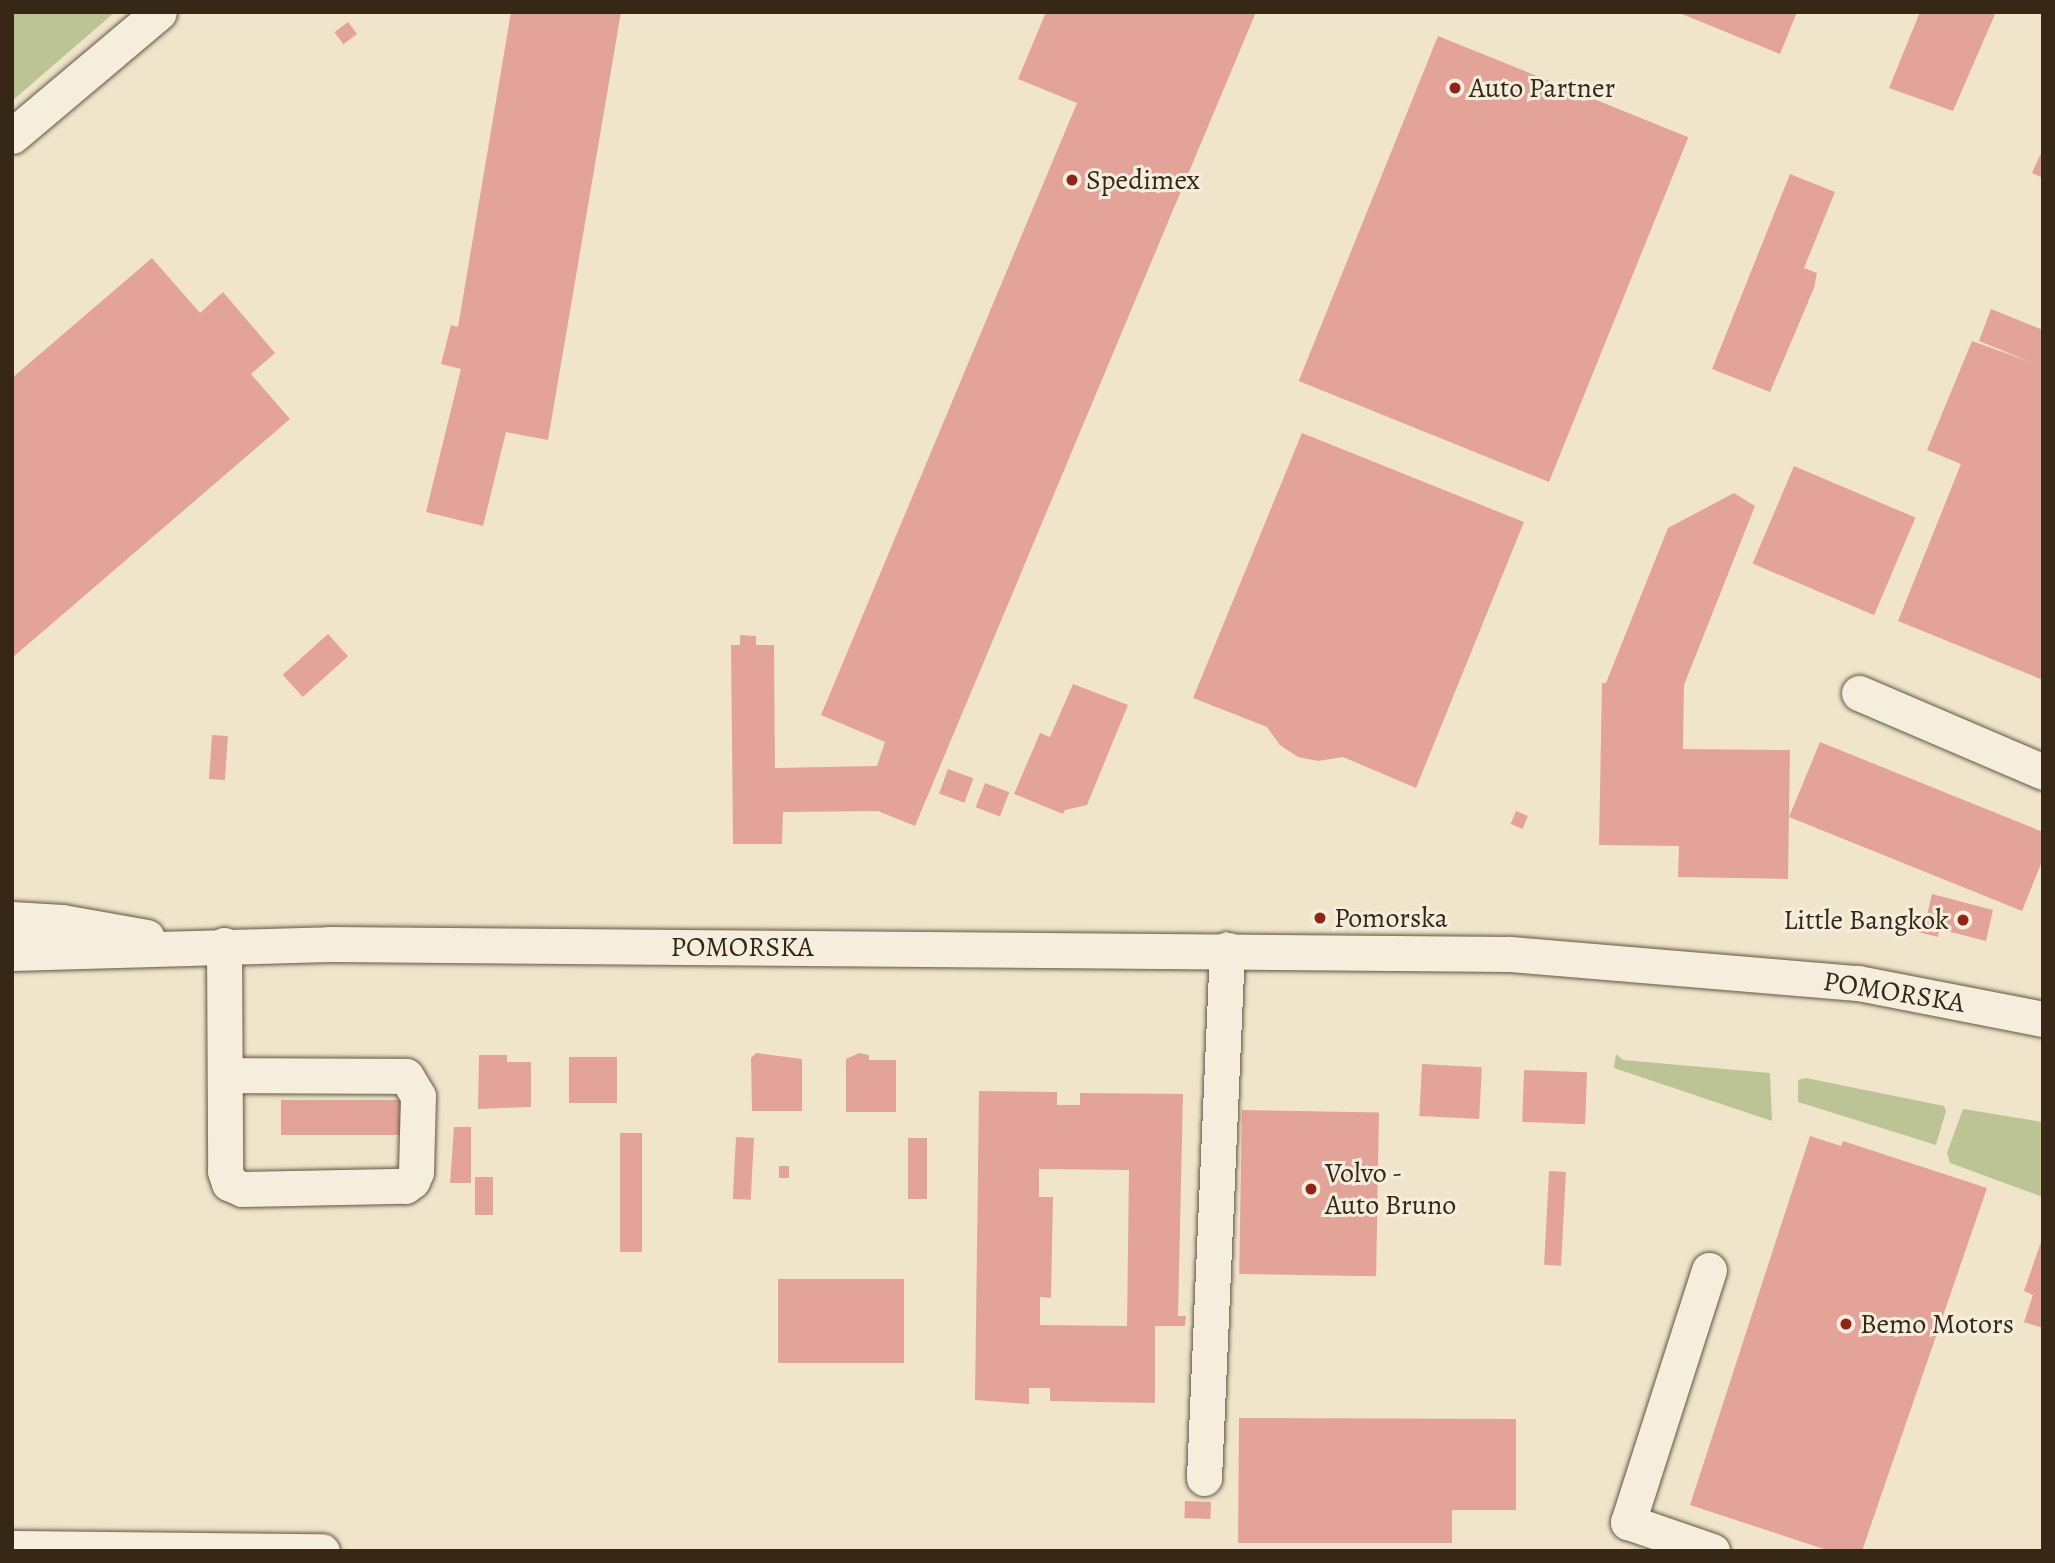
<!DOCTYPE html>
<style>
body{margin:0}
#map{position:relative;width:2055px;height:1563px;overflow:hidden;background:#f0e5cb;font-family:Alegreya,serif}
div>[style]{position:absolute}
.green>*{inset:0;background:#bcc496}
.building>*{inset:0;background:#e4a399;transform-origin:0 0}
.roads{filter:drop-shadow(0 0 2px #645643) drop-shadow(0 0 2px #645643)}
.minor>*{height:35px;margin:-17.5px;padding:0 17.5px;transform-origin:17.5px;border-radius:17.5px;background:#f5eedd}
.dots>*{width:19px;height:19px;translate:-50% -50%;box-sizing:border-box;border:4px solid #f5eedd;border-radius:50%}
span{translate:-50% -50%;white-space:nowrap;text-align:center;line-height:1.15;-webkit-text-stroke:6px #f5eedd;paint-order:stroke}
.poi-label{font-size:28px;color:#362716}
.left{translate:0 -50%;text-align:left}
.right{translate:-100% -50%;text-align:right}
.street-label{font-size:28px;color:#362716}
.frame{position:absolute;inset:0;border:14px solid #362716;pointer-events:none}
</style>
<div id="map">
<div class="green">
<div style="clip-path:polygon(12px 12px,115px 12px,12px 101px)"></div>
<div style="clip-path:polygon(1616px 1054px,1623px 1060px,1770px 1073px,1772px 1121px,1614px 1068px)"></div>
<div style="clip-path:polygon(1806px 1078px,1944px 1106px,1946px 1111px,1936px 1145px,1798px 1102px,1798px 1080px)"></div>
<div style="clip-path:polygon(1963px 1109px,2043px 1122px,2043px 1197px,1950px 1163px,1947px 1153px)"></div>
</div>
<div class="building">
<div style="clip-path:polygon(511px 12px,621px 12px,548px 440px,506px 432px,483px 526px,426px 512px,461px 369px,441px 364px,451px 325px,458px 327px)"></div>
<div style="clip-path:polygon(1046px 12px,1256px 12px,915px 826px,878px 811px,783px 812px,782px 844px,733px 844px,731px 645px,740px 645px,740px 635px,756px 636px,756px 645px,774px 645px,775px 768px,877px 766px,885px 742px,821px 715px,1077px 103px,1018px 79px)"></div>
<div style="clip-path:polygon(1677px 12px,1797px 12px,1780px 54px)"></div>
<div style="clip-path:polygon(1920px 12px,1996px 12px,1953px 111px,1889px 88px)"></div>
<div style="left:348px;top:22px;width:15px;height:17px;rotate:53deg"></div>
<div style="left:1438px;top:36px;width:270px;height:372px;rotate:22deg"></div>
<div style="clip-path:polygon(2043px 149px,2043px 178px,2032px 173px)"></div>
<div style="clip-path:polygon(1790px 174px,1835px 192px,1804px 268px,1817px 273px,1814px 288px,1770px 392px,1712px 369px)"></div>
<div style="clip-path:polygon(152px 258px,200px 313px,223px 292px,275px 353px,251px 374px,290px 419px,12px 658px,12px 378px)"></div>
<div style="clip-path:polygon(1991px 309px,2043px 330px,2043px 680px,1898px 621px,1961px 464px,1927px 450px,1972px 341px,2033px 363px,1979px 341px)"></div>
<div style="clip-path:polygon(1302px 433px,1524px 522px,1416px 788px,1343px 757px,1318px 761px,1298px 757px,1280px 745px,1267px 727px,1193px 698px)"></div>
<div style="left:1794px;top:466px;width:132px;height:106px;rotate:23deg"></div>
<div style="clip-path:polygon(1734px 493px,1755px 506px,1684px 685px,1683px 749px,1790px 750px,1788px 879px,1678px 877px,1679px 846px,1599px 845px,1602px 683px,1606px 683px,1668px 528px)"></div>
<div style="left:328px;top:634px;width:30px;height:61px;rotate:48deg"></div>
<div style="clip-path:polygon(1073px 684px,1128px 705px,1087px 805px,1065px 810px,1063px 814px,1014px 794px,1040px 733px,1050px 737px)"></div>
<div style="left:212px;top:735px;width:16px;height:44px;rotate:4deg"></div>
<div style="clip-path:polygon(1820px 742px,2043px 832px,2043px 859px,2022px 911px,1789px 817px)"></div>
<div style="left:948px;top:769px;width:27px;height:26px;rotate:20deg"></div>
<div style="left:985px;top:783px;width:26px;height:26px;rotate:21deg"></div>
<div style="left:1516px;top:811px;width:13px;height:14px;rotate:23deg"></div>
<div style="clip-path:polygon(1932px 894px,1993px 910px,1986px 941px,1939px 929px,1938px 937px,1902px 928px,1906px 914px,1926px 919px)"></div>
<div style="clip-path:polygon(756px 1053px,802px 1059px,802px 1111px,752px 1111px,751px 1058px)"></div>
<div style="clip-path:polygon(859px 1053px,869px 1055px,869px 1060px,896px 1060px,896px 1112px,846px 1112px,846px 1059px)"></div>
<div style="clip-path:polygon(479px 1055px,507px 1055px,507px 1062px,531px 1062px,531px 1107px,478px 1109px)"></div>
<div style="left:617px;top:1057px;width:46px;height:48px;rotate:90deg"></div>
<div style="left:1422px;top:1064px;width:60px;height:52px;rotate:3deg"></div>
<div style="left:1524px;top:1070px;width:63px;height:52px;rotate:2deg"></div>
<div style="clip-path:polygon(evenodd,979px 1091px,1057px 1092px,1057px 1105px,1080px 1105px,1080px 1093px,1183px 1094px,1178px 1316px,1186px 1316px,1185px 1326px,1155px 1326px,1155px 1403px,1050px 1401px,1050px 1388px,1029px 1388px,1029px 1404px,975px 1400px,979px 1091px,1039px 1169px,1129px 1170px,1127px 1326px,1040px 1325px,1040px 1297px,1051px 1298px,1053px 1197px,1039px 1197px,1039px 1169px)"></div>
<div style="left:281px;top:1100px;width:151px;height:35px"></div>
<div style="left:1242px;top:1110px;width:137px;height:164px;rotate:1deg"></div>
<div style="clip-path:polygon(454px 1127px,471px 1127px,471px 1183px,450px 1183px)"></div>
<div style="left:620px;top:1133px;width:22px;height:119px"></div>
<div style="clip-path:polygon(1810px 1136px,1841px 1146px,1843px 1141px,1987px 1188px,1862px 1551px,1830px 1551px,1690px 1505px)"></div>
<div style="left:736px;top:1137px;width:18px;height:62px;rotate:3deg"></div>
<div style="left:908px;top:1138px;width:19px;height:61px"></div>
<div style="left:779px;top:1166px;width:10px;height:12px"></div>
<div style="left:1549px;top:1171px;width:17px;height:94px;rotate:3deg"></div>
<div style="left:493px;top:1177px;width:38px;height:18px;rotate:90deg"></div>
<div style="clip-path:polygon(2043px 1236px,2043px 1328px,2024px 1322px,2033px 1295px,2024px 1291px)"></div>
<div style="left:778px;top:1279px;width:126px;height:84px"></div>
<div style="clip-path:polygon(1239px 1418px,1516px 1419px,1516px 1510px,1452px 1510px,1452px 1543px,1238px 1543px)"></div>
<div style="left:1185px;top:1501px;width:26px;height:17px;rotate:2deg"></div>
</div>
<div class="roads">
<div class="minor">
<div style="left:12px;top:136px;width:192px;rotate:-40.1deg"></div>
<div style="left:1859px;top:693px;width:200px;rotate:23.2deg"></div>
<div style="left:12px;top:919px;width:50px;rotate:3.4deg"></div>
<div style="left:62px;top:922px;width:86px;rotate:10deg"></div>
<div style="left:224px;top:945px;width:226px;rotate:89.7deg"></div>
<div style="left:225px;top:1171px;width:13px;rotate:72deg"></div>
<div style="left:229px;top:1183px;width:14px;rotate:25deg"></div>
<div style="left:242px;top:1189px;width:163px;rotate:-1.1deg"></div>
<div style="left:405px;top:1186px;width:9px;rotate:-36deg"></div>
<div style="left:412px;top:1181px;width:10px;rotate:-66deg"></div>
<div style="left:416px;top:1172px;width:76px;rotate:-88.5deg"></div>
<div style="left:418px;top:1096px;width:23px;rotate:-121deg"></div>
<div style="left:406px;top:1076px;width:181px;rotate:-179.7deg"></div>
<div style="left:12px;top:953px;width:318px;rotate:-1.6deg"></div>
<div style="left:330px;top:944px;width:1180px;rotate:0.49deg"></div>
<div style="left:1510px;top:954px;width:349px;rotate:4.8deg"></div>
<div style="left:1858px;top:983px;width:188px;rotate:11deg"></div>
<div style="left:1709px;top:1270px;width:265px;rotate:107.8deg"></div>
<div style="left:1628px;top:1522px;width:89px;rotate:19deg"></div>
<div style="left:1204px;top:1478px;width:529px;rotate:-87.51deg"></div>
<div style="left:12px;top:1548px;width:310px;rotate:0.6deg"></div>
</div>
</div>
<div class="dots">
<div style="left:1455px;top:88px;background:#8f2418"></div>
<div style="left:1072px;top:180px;background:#8f2418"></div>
<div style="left:1320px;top:918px;background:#8f2418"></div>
<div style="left:1963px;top:920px;background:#8f2418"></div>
<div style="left:1311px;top:1189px;background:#8f2418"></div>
<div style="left:1846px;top:1324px;background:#8f2418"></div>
</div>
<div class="poi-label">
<span class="left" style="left:1469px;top:88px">Auto Partner</span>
<span class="left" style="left:1086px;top:180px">Spedimex</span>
<span class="left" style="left:1334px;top:918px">Pomorska</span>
<span class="right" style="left:1949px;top:920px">Little Bangkok</span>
<span class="left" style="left:1325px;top:1189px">Volvo -<br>Auto Bruno</span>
<span class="left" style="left:1860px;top:1324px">Bemo Motors</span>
</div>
<div class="street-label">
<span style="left:742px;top:947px">POMORSKA</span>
<span style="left:1894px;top:992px;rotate:9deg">POMORSKA</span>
</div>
<div class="frame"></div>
</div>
